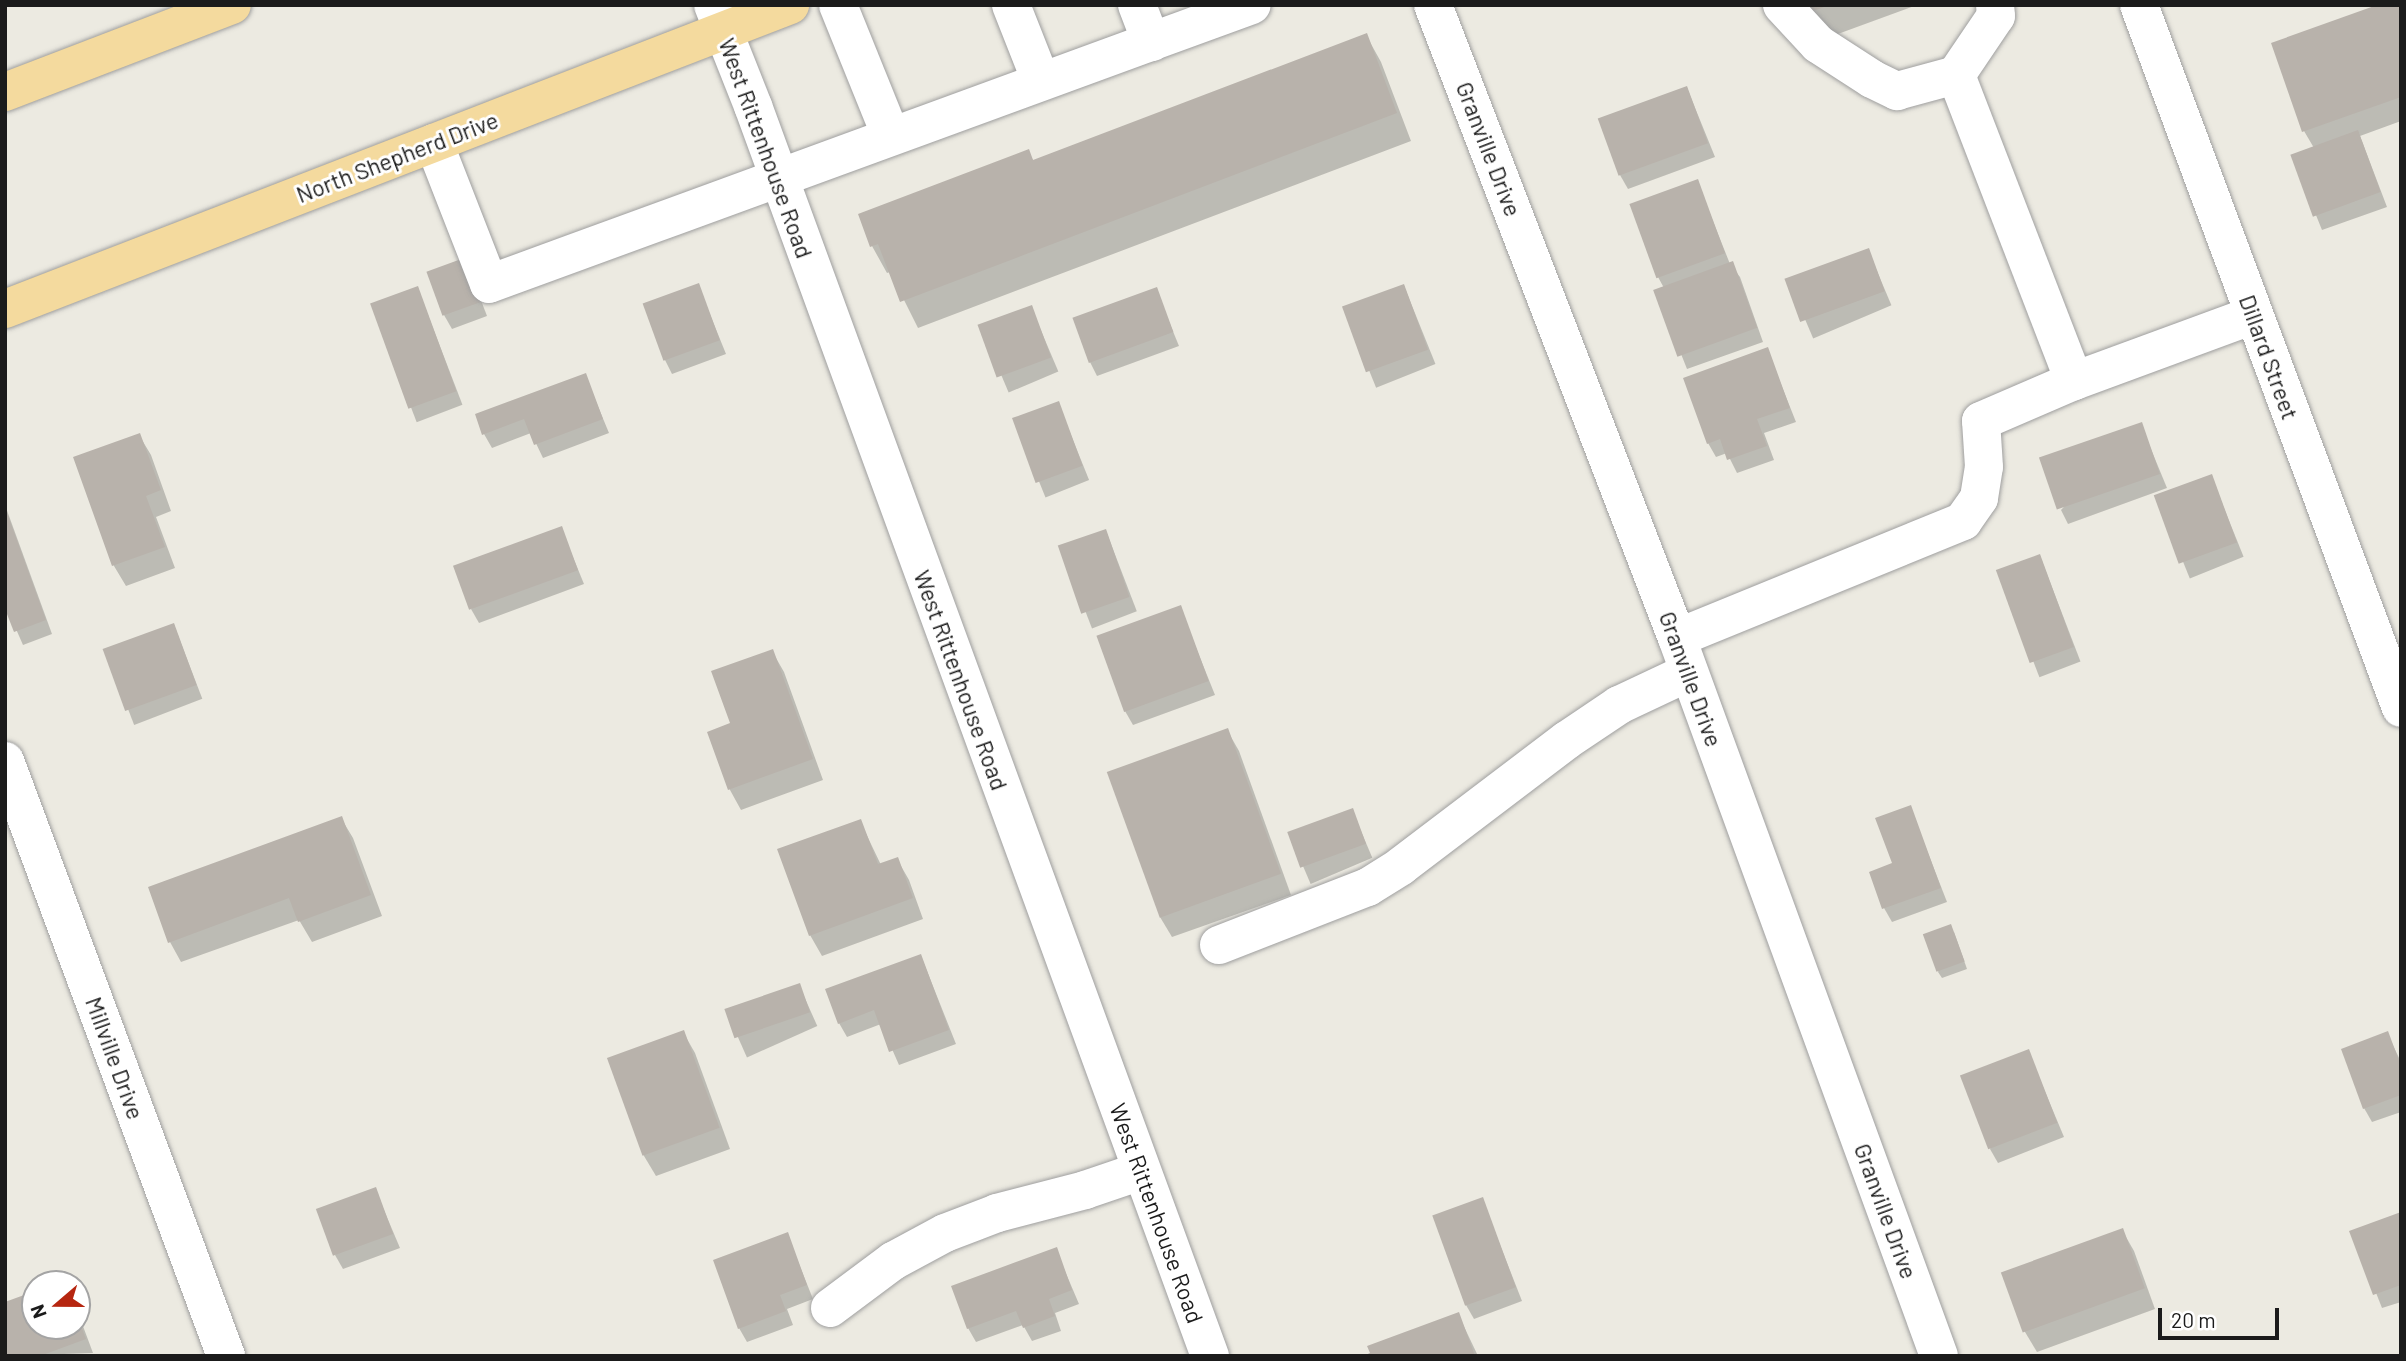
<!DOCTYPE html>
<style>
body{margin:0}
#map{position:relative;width:2406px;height:1361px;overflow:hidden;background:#eceae1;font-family:Barlow,sans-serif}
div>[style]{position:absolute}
.shadow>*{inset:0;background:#0003;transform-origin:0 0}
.building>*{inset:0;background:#b8b2ab;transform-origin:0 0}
.roads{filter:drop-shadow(0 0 2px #9f9f9f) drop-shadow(0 0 2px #9f9f9f)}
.minor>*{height:38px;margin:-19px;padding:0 19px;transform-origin:19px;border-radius:19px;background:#fff}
.major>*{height:38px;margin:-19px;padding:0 19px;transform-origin:19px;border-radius:19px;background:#f4da9e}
span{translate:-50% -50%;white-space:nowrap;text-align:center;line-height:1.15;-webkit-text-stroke:6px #fff;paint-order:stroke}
.street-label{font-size:23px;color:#1b1b1b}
.frame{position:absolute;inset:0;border:7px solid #1b1b1b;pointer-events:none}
.north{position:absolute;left:21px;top:1270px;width:70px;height:70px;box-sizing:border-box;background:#fff;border:2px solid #a4a4a4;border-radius:50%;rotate:250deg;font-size:19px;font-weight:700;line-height:28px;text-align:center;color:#1b1b1b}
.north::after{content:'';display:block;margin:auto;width:24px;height:32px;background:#b62610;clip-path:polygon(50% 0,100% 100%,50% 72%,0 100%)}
.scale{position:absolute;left:2158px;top:1308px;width:121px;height:32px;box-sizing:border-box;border:4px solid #1b1b1b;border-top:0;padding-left:9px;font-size:21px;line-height:24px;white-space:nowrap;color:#1b1b1b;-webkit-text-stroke:5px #fff;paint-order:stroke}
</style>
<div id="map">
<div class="shadow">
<div style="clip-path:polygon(1797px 5px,1917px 5px,1816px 42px)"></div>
<div style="clip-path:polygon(2401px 5px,2401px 121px,2360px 136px,2387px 207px,2322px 230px,2292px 156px,2314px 148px,2304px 131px,2273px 45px)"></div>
<div style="clip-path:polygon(1366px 35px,1381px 62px,1411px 141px,918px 328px,890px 272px,887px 273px,872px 246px,1028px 151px,1034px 162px)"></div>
<div style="clip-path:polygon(1687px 88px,1715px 157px,1628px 189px,1620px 175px)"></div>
<div style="clip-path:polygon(1697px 181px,1730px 264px,1740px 277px,1763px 342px,1687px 369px,1656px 291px,1664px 288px,1658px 277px)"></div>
<div style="left:1868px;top:250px;width:60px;height:85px;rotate:67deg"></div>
<div style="clip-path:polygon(471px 274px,487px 316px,452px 329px,444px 315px)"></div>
<div style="clip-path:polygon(698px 285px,726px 354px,672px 374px,665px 360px)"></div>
<div style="left:1404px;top:286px;width:84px;height:64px;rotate:68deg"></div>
<div style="left:418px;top:289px;width:124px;height:49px;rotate:69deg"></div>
<div style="clip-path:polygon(1156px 290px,1179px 346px,1097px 376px,1090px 362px)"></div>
<div style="left:1031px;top:307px;width:70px;height:54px;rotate:67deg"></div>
<div style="clip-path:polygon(1767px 349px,1796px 422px,1764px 433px,1774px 460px,1737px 473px,1727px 453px,1716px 457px,1708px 443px)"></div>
<div style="clip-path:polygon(585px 375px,609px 433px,543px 458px,531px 433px,492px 448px,484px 434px)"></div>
<div style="left:1058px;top:403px;width:83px;height:47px;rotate:68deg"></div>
<div style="clip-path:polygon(2141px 425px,2167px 488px,2068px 524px,2061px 510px)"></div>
<div style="clip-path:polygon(139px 435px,151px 455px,171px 511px,156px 517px,175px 568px,126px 586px,114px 566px,75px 458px)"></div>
<div style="left:2211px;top:476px;width:87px;height:58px;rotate:68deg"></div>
<div style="clip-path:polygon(5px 505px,52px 634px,23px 645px,5px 604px)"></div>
<div style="clip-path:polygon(561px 528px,584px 584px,479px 623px,471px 609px)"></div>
<div style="left:1106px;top:531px;width:86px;height:48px;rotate:69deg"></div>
<div style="left:2040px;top:556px;width:113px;height:44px;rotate:69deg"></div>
<div style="clip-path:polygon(1180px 608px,1215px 695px,1133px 725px,1125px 711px)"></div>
<div style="left:174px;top:625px;width:79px;height:73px;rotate:69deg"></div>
<div style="clip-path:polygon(772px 651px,784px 672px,823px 780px,741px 810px,730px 790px,709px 733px,732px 724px)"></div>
<div style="clip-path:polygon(1227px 730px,1239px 751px,1291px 895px,1172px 937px,1160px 917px)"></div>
<div style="clip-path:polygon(1910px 807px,1947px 902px,1892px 922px,1884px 908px)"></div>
<div style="left:1352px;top:810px;width:52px;height:67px;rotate:67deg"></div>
<div style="clip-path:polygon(341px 818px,353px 838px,382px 916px,312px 942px,299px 920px,181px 962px,170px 942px)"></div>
<div style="clip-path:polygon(860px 821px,881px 865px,897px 859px,909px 880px,923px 919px,822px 956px,810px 935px)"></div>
<div style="clip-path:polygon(1954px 932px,1967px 969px,1942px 978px,1938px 972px)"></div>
<div style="clip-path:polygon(921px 956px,956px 1044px,899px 1065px,881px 1024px,847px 1037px,839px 1023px)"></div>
<div style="left:799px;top:985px;width:45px;height:77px;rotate:66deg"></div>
<div style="clip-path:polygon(683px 1032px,695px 1053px,730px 1149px,656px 1176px,644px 1156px,609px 1059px)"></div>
<div style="clip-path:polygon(2387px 1033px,2401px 1062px,2401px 1112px,2372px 1122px,2364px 1108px)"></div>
<div style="clip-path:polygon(2028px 1051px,2064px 1137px,1998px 1163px,1990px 1149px)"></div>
<div style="clip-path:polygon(375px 1189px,400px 1248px,343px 1269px,335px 1255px)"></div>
<div style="clip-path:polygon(1482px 1199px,1522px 1301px,1474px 1319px,1466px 1305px)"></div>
<div style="clip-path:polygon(2401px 1214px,2401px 1302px,2382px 1308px,2352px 1232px)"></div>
<div style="clip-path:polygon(2122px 1230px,2134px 1251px,2155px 1309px,2037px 1352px,2025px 1332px,2004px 1273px)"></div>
<div style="clip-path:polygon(787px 1234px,813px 1299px,787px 1309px,793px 1325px,747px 1342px,739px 1328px)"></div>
<div style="clip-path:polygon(1056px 1250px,1079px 1304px,1055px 1313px,1061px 1331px,1032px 1341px,1023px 1325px,976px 1342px,968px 1328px)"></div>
<div style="clip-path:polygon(35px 1293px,35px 1326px,77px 1326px,77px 1310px,93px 1353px,5px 1356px)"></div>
<div style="clip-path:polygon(1458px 1314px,1478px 1356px,1367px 1356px)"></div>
</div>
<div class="building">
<div style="clip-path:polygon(1795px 5px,1827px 5px,1827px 6px,1799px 16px)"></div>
<div style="clip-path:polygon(2377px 5px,2401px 5px,2401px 97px,2302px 132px,2271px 43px)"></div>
<div style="clip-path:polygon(1367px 33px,1397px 113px,900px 302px,878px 244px,870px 247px,858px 214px,1029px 149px,1033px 160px)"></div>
<div style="left:1687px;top:86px;width:61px;height:95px;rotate:70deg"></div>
<div style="left:2358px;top:130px;width:66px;height:72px;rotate:70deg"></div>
<div style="left:1698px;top:179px;width:79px;height:73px;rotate:70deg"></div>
<div style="left:1869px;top:248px;width:46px;height:90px;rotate:70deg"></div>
<div style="left:464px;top:258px;width:47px;height:40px;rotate:70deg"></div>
<div style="left:1733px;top:261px;width:71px;height:85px;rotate:70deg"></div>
<div style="left:699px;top:283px;width:61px;height:60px;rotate:70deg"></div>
<div style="left:1404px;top:284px;width:70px;height:66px;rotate:70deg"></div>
<div style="left:418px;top:286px;width:112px;height:51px;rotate:70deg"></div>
<div style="left:1157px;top:287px;width:48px;height:90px;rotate:70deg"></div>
<div style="left:1032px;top:305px;width:56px;height:58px;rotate:70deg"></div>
<div style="clip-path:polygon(1768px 347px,1790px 408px,1757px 419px,1767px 446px,1727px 460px,1720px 439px,1707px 444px,1683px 378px)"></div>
<div style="clip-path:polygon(586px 373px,603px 419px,534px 445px,524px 419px,482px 435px,475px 414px)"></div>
<div style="left:1059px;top:401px;width:69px;height:50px;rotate:70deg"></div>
<div style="left:2142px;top:422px;width:55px;height:109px;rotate:71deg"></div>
<div style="clip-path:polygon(140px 433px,161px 490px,146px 496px,165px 547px,112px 566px,73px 457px)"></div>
<div style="left:2212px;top:474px;width:73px;height:62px;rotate:70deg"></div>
<div style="clip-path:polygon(6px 510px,46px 620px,14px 632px,5px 609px)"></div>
<div style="left:562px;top:526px;width:47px;height:116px;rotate:70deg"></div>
<div style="left:1106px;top:529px;width:72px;height:51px;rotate:71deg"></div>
<div style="left:2040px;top:554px;width:99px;height:47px;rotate:70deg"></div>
<div style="left:1181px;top:605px;width:81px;height:90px;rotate:70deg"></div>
<div style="left:174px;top:623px;width:66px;height:76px;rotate:70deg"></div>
<div style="clip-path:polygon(773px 649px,813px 759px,728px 790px,707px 732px,730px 723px,711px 671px)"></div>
<div style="left:1228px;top:728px;width:155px;height:129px;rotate:70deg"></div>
<div style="clip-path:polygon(1911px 805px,1941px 888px,1882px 909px,1869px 872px,1892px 863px,1875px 818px)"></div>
<div style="left:1353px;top:808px;width:38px;height:70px;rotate:70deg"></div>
<div style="clip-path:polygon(342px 816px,371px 895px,298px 922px,289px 898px,168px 943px,148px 887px)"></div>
<div style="clip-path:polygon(861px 819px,878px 864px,898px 857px,913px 898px,809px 936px,777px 849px)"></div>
<div style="left:1951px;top:924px;width:40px;height:30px;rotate:70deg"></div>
<div style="clip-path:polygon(921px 954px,949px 1030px,889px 1052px,874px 1010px,838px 1024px,825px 989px)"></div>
<div style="left:800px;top:983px;width:31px;height:80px;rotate:71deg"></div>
<div style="left:684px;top:1030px;width:104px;height:82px;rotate:70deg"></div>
<div style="clip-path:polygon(2388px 1031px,2401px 1066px,2401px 1095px,2363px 1109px,2341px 1049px)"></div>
<div style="left:2029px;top:1049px;width:79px;height:74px;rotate:69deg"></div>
<div style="left:376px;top:1187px;width:50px;height:64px;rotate:70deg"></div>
<div style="left:1483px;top:1197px;width:96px;height:54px;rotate:70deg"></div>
<div style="clip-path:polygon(2401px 1212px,2401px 1285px,2373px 1295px,2349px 1231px)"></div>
<div style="left:2123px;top:1228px;width:64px;height:130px;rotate:70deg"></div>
<div style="clip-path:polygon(788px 1232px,807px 1285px,780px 1295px,786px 1311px,738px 1329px,713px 1260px)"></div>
<div style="clip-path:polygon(1057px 1247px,1072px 1290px,1049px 1299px,1055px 1316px,1023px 1328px,1016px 1311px,967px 1329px,951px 1286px)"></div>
<div style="clip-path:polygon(35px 1291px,35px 1326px,77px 1326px,77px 1315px,86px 1339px,40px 1356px,5px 1356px,5px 1302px)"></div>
<div style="clip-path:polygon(1459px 1312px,1475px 1356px,1363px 1356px,1370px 1353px,1367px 1346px)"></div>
</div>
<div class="roads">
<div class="minor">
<div style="left:713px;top:5px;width:109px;rotate:68.4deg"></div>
<div style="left:753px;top:106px;width:1331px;rotate:69.92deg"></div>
<div style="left:838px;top:5px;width:141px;rotate:68deg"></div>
<div style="left:1011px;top:5px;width:82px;rotate:68.5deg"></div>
<div style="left:1137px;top:5px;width:40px;rotate:69deg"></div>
<div style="left:1433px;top:5px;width:678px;rotate:68.92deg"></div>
<div style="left:1677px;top:638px;width:764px;rotate:69.95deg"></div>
<div style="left:1782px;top:5px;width:53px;rotate:47.3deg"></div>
<div style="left:1818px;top:44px;width:64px;rotate:32.9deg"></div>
<div style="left:1872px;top:79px;width:28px;rotate:26deg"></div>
<div style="left:1897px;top:91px;width:61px;rotate:-15.2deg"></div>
<div style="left:1956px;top:75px;width:71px;rotate:-55.9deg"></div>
<div style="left:1996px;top:16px;width:11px;rotate:-95deg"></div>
<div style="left:2139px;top:5px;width:750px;rotate:69.56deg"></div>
<div style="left:1956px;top:75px;width:328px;rotate:68.9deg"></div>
<div style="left:2074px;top:381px;width:191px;rotate:-20.2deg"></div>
<div style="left:434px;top:143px;width:151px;rotate:68.7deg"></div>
<div style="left:489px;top:284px;width:812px;rotate:-20.09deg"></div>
<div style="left:1677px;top:638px;width:309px;rotate:-22.2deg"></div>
<div style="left:1963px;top:521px;width:28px;rotate:-55deg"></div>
<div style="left:1979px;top:498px;width:31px;rotate:-81deg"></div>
<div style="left:1984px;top:467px;width:46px;rotate:-93.7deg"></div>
<div style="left:1981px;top:421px;width:101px;rotate:-23.3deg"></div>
<div style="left:5px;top:761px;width:635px;rotate:69.62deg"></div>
<div style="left:1219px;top:945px;width:160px;rotate:-21.3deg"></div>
<div style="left:1368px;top:887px;width:39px;rotate:-32deg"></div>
<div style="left:1401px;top:866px;width:208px;rotate:-37.2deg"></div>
<div style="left:1567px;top:740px;width:63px;rotate:-33.9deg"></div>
<div style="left:1619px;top:705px;width:77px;rotate:-25.2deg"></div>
<div style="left:830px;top:1308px;width:79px;rotate:-36.7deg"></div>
<div style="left:893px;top:1261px;width:59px;rotate:-28.3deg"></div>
<div style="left:945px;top:1233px;width:56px;rotate:-21deg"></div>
<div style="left:997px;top:1213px;width:91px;rotate:-14.6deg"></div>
<div style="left:1085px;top:1190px;width:59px;rotate:-18.7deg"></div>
</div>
<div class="major">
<div style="left:5px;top:92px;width:243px;rotate:-21deg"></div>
<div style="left:5px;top:309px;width:842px;rotate:-21.17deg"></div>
</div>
</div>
<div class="street-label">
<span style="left:766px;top:148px;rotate:70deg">West Rittenhouse Road</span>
<span style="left:1489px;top:149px;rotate:69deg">Granville Drive</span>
<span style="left:397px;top:157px;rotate:-21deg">North Shepherd Drive</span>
<span style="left:2269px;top:357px;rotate:70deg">Dillard Street</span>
<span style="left:1691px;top:679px;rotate:70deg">Granville Drive</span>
<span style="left:961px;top:680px;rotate:70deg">West Rittenhouse Road</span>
<span style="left:115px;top:1058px;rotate:70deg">Millville Drive</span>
<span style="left:1886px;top:1211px;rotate:70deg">Granville Drive</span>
<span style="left:1157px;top:1213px;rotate:70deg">West Rittenhouse Road</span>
</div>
<div class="frame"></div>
<div class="north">N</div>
<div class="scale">20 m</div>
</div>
